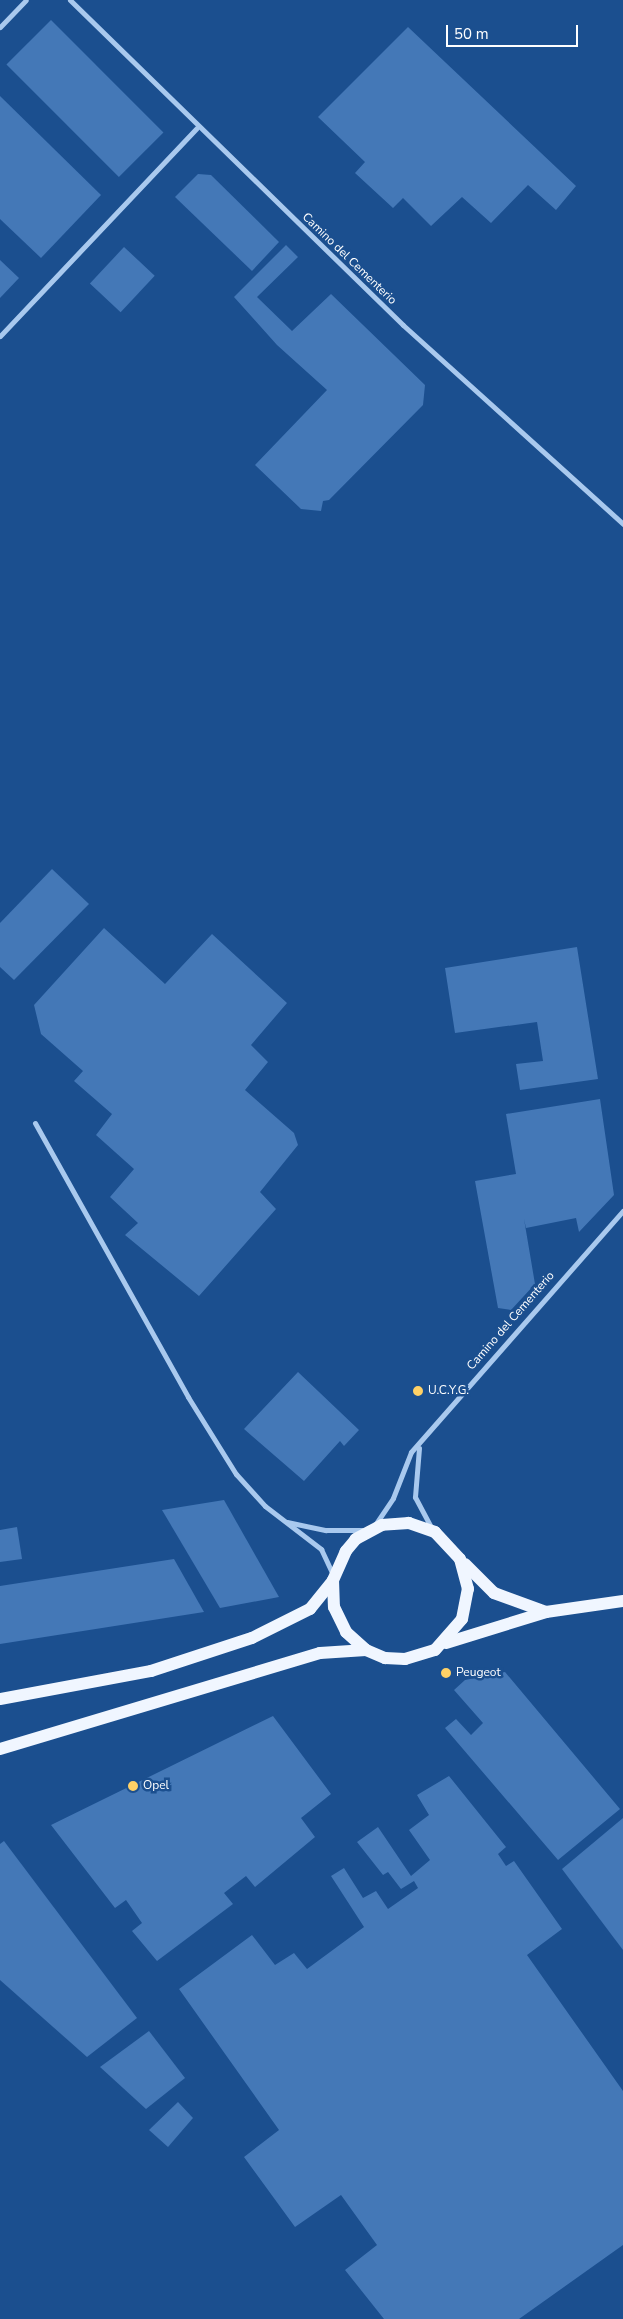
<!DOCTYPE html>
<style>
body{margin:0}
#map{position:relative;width:623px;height:2319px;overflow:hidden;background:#1b4f8f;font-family:"Nunito Sans",sans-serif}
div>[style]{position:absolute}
.building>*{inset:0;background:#4478b7;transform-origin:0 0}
.minor>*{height:5px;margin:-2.5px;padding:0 2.5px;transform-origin:2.5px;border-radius:2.5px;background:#a9c9ee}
.primary>*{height:12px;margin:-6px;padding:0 6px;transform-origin:6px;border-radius:6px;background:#f0f6ff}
.dots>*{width:14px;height:14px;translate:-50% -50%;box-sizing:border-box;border:2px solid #1b4f8f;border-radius:50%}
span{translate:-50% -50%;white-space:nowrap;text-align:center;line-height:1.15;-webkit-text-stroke:5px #1b4f8f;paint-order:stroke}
.street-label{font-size:12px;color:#fff}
.poi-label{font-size:12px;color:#fff}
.left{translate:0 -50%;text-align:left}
.scale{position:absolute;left:446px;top:25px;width:132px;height:22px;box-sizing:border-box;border:2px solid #fff;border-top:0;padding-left:6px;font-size:15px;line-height:18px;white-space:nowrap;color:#fff;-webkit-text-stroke:4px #1b4f8f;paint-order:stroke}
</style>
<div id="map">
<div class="building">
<div style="left:51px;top:20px;width:159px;height:63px;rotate:45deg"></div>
<div style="clip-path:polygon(408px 27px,576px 186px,556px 210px,528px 185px,491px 223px,462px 197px,431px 226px,403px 198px,393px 208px,355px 173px,365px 162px,318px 117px)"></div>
<div style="clip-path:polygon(0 96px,101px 195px,41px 258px,0 219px)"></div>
<div style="clip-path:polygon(198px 174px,211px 175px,279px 242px,252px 271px,175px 197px)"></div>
<div style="clip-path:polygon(286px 245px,298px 257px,257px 297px,292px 331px,331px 294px,425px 385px,423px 405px,329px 500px,323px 501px,321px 511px,301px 509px,255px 465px,327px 390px,277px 345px,234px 297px)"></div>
<div style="left:124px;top:247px;width:42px;height:50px;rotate:43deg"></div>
<div style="clip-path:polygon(0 260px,19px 278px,0 298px)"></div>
<div style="clip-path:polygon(52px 869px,89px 904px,14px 980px,0 967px,0 923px)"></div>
<div style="clip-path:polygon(104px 928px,165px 984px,212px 934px,287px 1003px,251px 1045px,268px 1062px,245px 1090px,294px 1133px,298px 1145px,260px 1192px,276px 1209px,199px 1296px,125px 1235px,138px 1223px,110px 1197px,134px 1169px,96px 1135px,112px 1114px,74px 1081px,83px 1071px,41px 1034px,34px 1005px)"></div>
<div style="clip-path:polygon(577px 947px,598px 1079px,520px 1090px,516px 1064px,543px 1061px,537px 1022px,455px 1033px,445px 968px)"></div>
<div style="clip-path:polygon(600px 1099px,614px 1195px,579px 1232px,576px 1218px,526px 1228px,524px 1219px,535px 1284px,511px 1310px,498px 1308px,475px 1181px,516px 1174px,506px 1114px)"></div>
<div style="clip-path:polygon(298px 1372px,359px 1430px,344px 1446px,340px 1441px,304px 1481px,244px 1429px)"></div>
<div style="clip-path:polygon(224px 1500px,279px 1597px,220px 1608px,162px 1510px)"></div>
<div style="clip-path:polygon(17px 1527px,22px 1559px,0 1562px,0 1530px)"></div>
<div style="clip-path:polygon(174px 1559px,204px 1612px,0 1644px,0 1586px)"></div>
<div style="clip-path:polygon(505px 1672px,620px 1809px,558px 1860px,445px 1728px,456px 1719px,471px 1735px,483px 1723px,454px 1690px,465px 1680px)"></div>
<div style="clip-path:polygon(273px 1716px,331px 1794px,301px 1818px,315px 1837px,255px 1887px,246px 1876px,224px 1893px,233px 1904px,157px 1961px,132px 1931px,142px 1923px,126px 1900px,115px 1908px,51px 1825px)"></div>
<div style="clip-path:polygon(449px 1776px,506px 1847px,498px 1854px,506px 1866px,514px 1861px,562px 1929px,527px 1955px,623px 2091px,623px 2245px,519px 2319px,384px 2319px,345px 2270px,377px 2245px,341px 2195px,295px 2227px,244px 2157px,279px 2130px,179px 1989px,252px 1935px,275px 1965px,294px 1953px,307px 1969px,364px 1927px,331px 1876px,344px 1868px,363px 1898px,376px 1891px,388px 1909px,418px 1888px,414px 1881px,401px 1889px,388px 1872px,383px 1875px,357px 1842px,378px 1827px,411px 1876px,430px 1860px,409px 1830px,429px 1815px,417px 1795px)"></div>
<div style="clip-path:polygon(623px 1818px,623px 1950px,562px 1869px)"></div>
<div style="clip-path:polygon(4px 1841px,137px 2018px,87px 2057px,0 1980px,0 1844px)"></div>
<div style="clip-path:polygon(149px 2031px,185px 2078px,146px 2109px,100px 2067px)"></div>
<div style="clip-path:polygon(178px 2102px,193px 2118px,168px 2147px,149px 2130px)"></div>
</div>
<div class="minor">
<div style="left:70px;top:0;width:465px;rotate:44.3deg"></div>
<div style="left:403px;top:325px;width:297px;rotate:42.1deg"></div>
<div style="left:0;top:27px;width:37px;rotate:-46deg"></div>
<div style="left:0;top:336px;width:286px;rotate:-46.6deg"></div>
<div style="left:35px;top:1123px;width:314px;rotate:60.8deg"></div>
<div style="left:188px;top:1397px;width:91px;rotate:58.1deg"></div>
<div style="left:236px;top:1474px;width:43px;rotate:47.8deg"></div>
<div style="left:265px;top:1506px;width:71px;rotate:37.5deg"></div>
<div style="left:321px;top:1549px;width:29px;rotate:65deg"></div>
<div style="left:419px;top:1448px;width:49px;rotate:94.7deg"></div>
<div style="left:415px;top:1497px;width:34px;rotate:62deg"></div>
<div style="left:287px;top:1522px;width:40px;rotate:12deg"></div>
<div style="left:326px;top:1530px;width:39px"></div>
<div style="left:375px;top:1525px;width:32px;rotate:-56deg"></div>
<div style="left:393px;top:1498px;width:49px;rotate:-68.6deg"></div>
<div style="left:411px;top:1452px;width:321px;rotate:-48.7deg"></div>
</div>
<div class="primary">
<div style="left:465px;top:1564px;width:41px;rotate:45deg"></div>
<div style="left:494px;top:1593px;width:55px;rotate:20.1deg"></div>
<div style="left:446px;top:1643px;width:105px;rotate:-17.2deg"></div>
<div style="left:546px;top:1612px;width:78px;rotate:-8.1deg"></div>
<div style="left:0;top:1699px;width:154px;rotate:-10.5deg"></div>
<div style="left:151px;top:1671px;width:106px;rotate:-18.1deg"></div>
<div style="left:252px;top:1638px;width:65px;rotate:-26.6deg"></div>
<div style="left:310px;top:1609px;width:35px;rotate:-51deg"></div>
<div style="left:0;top:1749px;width:334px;rotate:-16.7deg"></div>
<div style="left:320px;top:1653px;width:46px;rotate:-3.7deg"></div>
<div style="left:366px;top:1650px;width:21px;rotate:23deg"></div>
<div style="left:385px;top:1658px;width:20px;rotate:3deg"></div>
<div style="left:405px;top:1659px;width:31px;rotate:-17deg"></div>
<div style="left:435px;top:1650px;width:41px;rotate:-48.9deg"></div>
<div style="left:462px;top:1619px;width:31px;rotate:-79deg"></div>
<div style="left:468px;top:1589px;width:31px;rotate:-105deg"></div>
<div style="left:460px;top:1559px;width:37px;rotate:-133deg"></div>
<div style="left:435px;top:1532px;width:28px;rotate:-161deg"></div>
<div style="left:409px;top:1523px;width:27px;rotate:176deg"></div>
<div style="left:382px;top:1525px;width:30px;rotate:152deg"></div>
<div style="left:356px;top:1539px;width:16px;rotate:130deg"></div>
<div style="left:346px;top:1551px;width:32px;rotate:114deg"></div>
<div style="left:333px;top:1580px;width:27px;rotate:88deg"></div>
<div style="left:334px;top:1607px;width:28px;rotate:64deg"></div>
<div style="left:346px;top:1632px;width:27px;rotate:42deg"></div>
</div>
<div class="dots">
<div style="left:418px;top:1391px;background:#ffd166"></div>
<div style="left:446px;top:1673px;background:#ffd166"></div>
<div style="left:133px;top:1786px;background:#ffd166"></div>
</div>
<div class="street-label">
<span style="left:349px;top:259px;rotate:44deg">Camino del Cementerio</span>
<span style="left:511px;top:1321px;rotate:-49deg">Camino del Cementerio</span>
</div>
<div class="poi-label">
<span class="left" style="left:428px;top:1391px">U.C.Y.G.</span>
<span class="left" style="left:456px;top:1673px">Peugeot</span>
<span class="left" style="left:143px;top:1786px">Opel</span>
</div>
<div class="scale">50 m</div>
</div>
